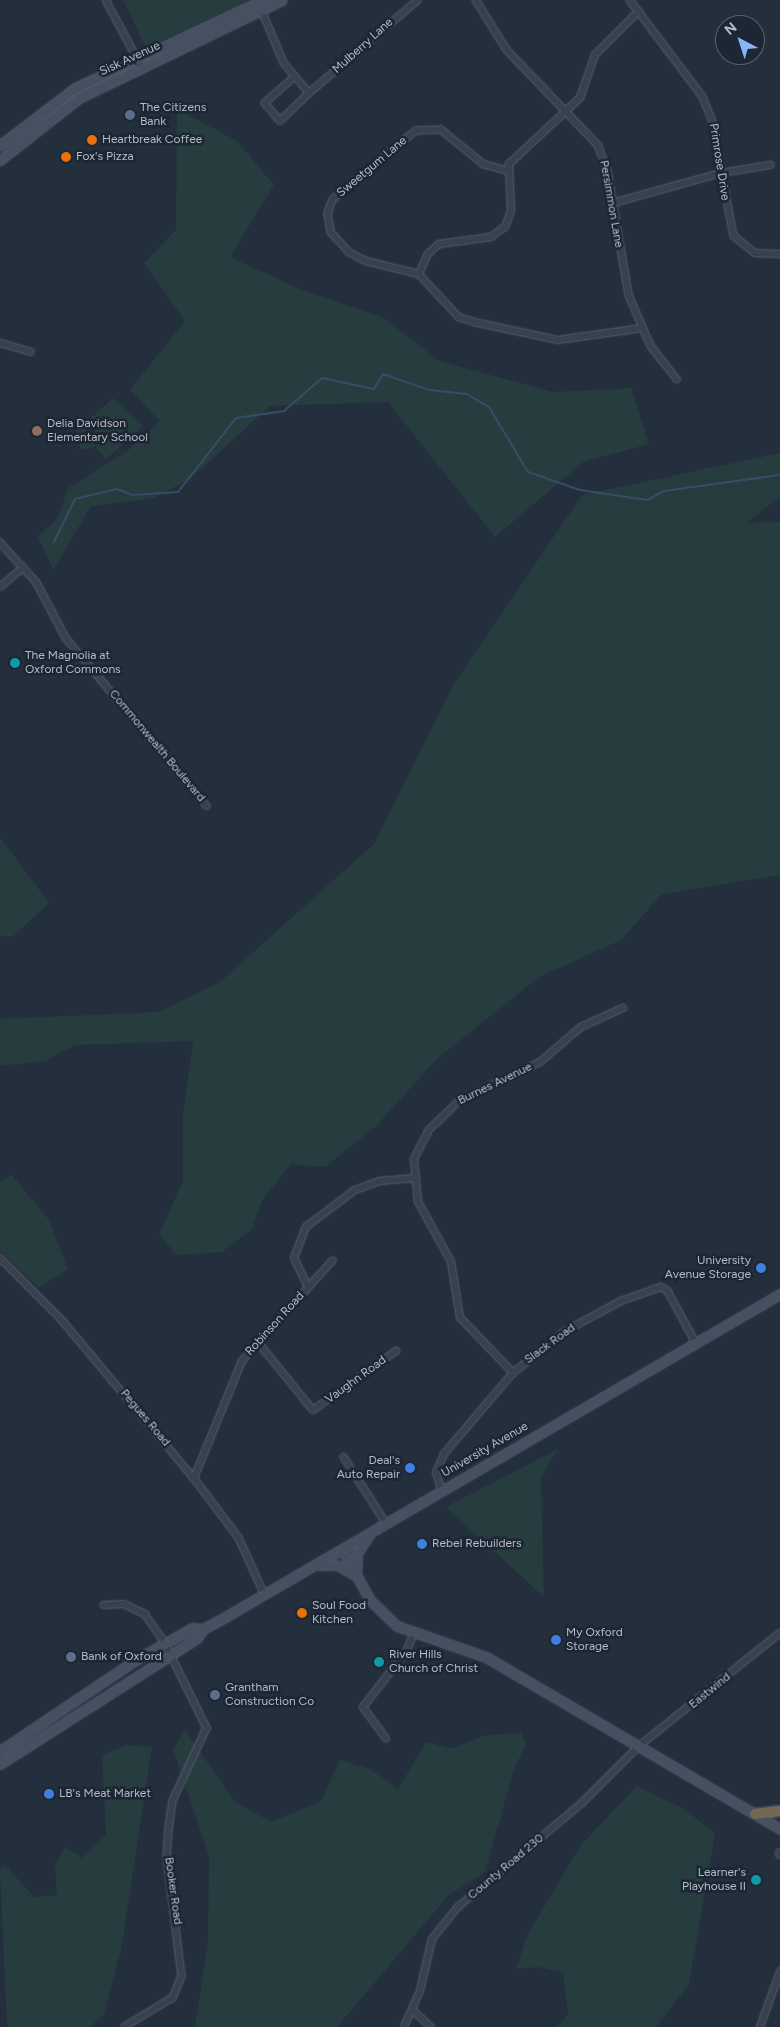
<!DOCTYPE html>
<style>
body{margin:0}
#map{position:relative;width:780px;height:2027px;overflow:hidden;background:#242f3e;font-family:Figtree,sans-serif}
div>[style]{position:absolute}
.green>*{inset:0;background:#263c3f}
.stream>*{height:2px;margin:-1px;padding:0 1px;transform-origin:1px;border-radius:1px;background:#394c67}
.roads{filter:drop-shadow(0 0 1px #565f6c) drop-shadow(0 0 1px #565f6c)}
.street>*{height:5.5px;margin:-2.75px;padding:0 2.75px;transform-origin:2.75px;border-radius:2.75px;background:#38414e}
.secondary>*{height:9px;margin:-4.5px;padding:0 4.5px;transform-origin:4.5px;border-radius:4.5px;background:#465061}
.highway>*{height:10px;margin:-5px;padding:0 5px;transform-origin:5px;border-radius:5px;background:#746855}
.dots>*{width:14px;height:14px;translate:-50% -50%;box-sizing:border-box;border:2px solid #1d2633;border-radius:50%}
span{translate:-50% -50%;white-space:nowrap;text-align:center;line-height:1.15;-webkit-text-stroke:5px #1d2633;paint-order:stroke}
.street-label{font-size:12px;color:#b4bcc9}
.poi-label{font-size:12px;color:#b4bcc9}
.left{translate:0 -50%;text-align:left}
.right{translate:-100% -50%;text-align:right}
.north{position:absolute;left:715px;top:15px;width:50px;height:50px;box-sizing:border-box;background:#1d2633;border:1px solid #59626f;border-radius:50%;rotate:320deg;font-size:14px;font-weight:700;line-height:20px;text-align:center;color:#b4bcc9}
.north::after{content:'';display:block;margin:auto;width:18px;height:22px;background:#8ab4f8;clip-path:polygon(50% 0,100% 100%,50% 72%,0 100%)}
</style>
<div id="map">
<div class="green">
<div style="clip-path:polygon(123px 0,249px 0,146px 48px)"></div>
<div style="clip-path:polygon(177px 109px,237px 141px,274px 185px,230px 257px,302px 290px,382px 317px,439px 361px,553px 392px,631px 388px,649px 444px,583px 462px,495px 537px,388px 402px,270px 406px,191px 478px,154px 498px,91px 506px,53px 570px,38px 536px,58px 518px,68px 488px,125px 453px,160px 421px,130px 390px,185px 321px,144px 263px,176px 230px)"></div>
<div style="clip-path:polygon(113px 398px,143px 426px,106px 459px,96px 448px,93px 433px,95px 447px,80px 450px,75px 420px,91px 418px)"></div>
<div style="clip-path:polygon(780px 453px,780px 497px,746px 523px,780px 522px,780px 875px,662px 894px,621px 940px,539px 977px,437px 1059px,375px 1127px,325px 1167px,291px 1164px,262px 1200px,252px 1229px,222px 1252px,177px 1255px,159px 1235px,183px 1180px,183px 1116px,193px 1041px,75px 1045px,45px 1061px,0 1066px,0 1019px,158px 1012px,219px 983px,374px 844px,454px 684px,582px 495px)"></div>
<div style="clip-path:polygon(0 837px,49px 903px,12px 937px,0 936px)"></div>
<div style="clip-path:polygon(12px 1175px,49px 1220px,68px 1269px,39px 1288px,0 1251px,0 1182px)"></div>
<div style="clip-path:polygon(558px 1449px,541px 1478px,544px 1597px,446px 1507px)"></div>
<div style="clip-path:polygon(185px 1730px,235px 1802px,271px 1822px,321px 1801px,340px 1760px,370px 1769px,398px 1789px,426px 1742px,451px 1749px,486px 1735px,521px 1733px,526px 1744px,514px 1769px,485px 1872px,449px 1895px,337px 2027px,195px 2027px,208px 1942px,209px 1856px,173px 1749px)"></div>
<div style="clip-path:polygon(126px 1745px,152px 1747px,121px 1950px,104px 2014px,90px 2027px,7px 2027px,0 1870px,4px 1864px,34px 1897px,57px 1895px,55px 1865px,65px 1847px,82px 1858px,106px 1835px,102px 1755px)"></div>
<div style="clip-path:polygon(637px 1786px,684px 1809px,715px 1833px,689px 1984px,656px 2027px,557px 2027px,568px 2014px,563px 1973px,539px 1967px,516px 1969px,527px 1936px,581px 1845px)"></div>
</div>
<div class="stream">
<div style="left:54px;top:542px;width:48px;rotate:-64deg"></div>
<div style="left:75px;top:499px;width:43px;rotate:-13.4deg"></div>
<div style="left:117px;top:489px;width:17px;rotate:21deg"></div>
<div style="left:133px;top:495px;width:45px;rotate:-3.8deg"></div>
<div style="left:178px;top:492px;width:94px;rotate:-51.9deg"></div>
<div style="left:236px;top:418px;width:49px;rotate:-8.3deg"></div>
<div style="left:284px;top:411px;width:50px;rotate:-41deg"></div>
<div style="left:322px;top:378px;width:53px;rotate:11.9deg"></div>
<div style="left:374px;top:389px;width:17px;rotate:-59deg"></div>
<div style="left:383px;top:374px;width:49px;rotate:19.2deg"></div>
<div style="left:429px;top:390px;width:38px;rotate:6deg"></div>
<div style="left:467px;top:394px;width:26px;rotate:31deg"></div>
<div style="left:489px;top:407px;width:76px;rotate:59deg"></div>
<div style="left:528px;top:472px;width:55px;rotate:19.1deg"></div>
<div style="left:580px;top:490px;width:68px;rotate:8.5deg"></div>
<div style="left:647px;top:500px;width:19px;rotate:-28deg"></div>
<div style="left:664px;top:491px;width:117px;rotate:-7.9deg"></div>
</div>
<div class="roads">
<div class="street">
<div style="left:106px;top:0;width:76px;rotate:61.8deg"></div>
<div style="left:476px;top:0;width:59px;rotate:58.2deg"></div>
<div style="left:507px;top:50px;width:132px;rotate:46.2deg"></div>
<div style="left:598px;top:145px;width:28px;rotate:69deg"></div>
<div style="left:608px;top:171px;width:126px;rotate:80.4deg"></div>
<div style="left:629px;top:295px;width:56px;rotate:66.7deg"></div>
<div style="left:651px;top:346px;width:42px;rotate:51.8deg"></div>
<div style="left:630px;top:0;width:121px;rotate:53deg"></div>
<div style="left:703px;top:97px;width:24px;rotate:68deg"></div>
<div style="left:712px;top:119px;width:119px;rotate:79.4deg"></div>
<div style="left:734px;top:236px;width:27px;rotate:39deg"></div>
<div style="left:755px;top:253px;width:25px;rotate:2deg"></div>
<div style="left:261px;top:8px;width:60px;rotate:67.3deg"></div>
<div style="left:284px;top:63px;width:39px;rotate:50deg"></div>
<div style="left:309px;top:93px;width:143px;rotate:-40.5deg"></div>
<div style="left:294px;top:78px;width:38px;rotate:139deg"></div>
<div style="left:265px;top:103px;width:23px;rotate:50deg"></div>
<div style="left:280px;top:121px;width:40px;rotate:-44deg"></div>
<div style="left:507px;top:171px;width:24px;rotate:-165deg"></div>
<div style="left:484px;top:165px;width:55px;rotate:-140.9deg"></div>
<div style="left:441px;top:130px;width:25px;rotate:178deg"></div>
<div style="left:416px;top:131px;width:108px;rotate:140.3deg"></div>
<div style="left:333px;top:200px;width:14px;rotate:111deg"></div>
<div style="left:328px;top:213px;width:19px;rotate:81deg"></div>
<div style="left:331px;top:232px;width:27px;rotate:48deg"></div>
<div style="left:349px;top:252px;width:19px;rotate:28deg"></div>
<div style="left:366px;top:261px;width:55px;rotate:13.8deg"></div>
<div style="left:419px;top:274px;width:59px;rotate:47.1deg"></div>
<div style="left:459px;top:317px;width:16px;rotate:18deg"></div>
<div style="left:474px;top:322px;width:86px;rotate:12.1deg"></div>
<div style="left:558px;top:340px;width:85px;rotate:-8.1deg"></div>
<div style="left:613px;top:203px;width:112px;rotate:-15.5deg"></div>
<div style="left:721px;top:173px;width:50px;rotate:-9.3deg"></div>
<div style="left:419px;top:274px;width:22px;rotate:-66deg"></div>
<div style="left:428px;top:254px;width:15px;rotate:-42deg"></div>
<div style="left:439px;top:244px;width:52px;rotate:-7.7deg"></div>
<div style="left:491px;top:237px;width:17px;rotate:-36deg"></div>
<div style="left:505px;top:227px;width:17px;rotate:-69deg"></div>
<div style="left:511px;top:211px;width:47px;rotate:-92.4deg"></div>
<div style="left:509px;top:164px;width:97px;rotate:-42.9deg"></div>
<div style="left:580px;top:98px;width:46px;rotate:-70.8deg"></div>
<div style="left:595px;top:55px;width:62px;rotate:-45deg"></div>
<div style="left:0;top:343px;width:32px;rotate:16deg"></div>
<div style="left:0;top:542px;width:55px;rotate:47.9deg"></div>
<div style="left:37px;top:583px;width:62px;rotate:62.2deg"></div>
<div style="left:66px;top:638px;width:219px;rotate:50deg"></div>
<div style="left:0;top:587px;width:30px;rotate:-40deg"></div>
<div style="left:0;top:1258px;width:89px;rotate:45deg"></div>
<div style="left:63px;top:1321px;width:204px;rotate:50.2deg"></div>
<div style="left:194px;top:1478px;width:75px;rotate:53.1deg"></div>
<div style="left:239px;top:1538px;width:63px;rotate:65.5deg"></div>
<div style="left:308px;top:1287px;width:32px;rotate:-116deg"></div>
<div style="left:294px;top:1258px;width:33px;rotate:-69deg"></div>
<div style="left:306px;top:1227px;width:61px;rotate:-37.1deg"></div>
<div style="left:355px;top:1190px;width:27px;rotate:-20deg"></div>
<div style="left:380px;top:1181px;width:34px;rotate:-5deg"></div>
<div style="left:258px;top:1342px;width:87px;rotate:51deg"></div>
<div style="left:313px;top:1410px;width:102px;rotate:-35.4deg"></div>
<div style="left:513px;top:1373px;width:76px;rotate:-133.9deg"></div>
<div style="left:460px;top:1318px;width:57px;rotate:-99.1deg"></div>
<div style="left:451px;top:1262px;width:68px;rotate:-118.8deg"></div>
<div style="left:418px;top:1202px;width:43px;rotate:-95.3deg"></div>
<div style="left:414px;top:1159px;width:31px;rotate:-63deg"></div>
<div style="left:428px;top:1131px;width:43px;rotate:-44.1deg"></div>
<div style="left:459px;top:1101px;width:90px;rotate:-25.7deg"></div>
<div style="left:540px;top:1062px;width:54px;rotate:-40.5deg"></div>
<div style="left:581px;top:1027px;width:46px;rotate:-24.3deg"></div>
<div style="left:344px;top:1457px;width:78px;rotate:57.5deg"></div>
<div style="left:194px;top:1478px;width:126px;rotate:-67.7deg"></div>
<div style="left:242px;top:1361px;width:135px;rotate:-48deg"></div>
<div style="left:441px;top:1490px;width:18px;rotate:-106deg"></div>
<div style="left:436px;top:1473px;width:21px;rotate:-67deg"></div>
<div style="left:444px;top:1454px;width:106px;rotate:-49.6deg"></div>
<div style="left:513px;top:1373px;width:65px;rotate:-38.8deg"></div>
<div style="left:564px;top:1332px;width:65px;rotate:-28.5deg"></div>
<div style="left:621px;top:1301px;width:42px;rotate:-19.3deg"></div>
<div style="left:661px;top:1287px;width:8px;rotate:30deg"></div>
<div style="left:668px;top:1291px;width:59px;rotate:61.7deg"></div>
<div style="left:104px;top:1605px;width:20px;rotate:-3deg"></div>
<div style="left:124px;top:1604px;width:23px;rotate:25deg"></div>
<div style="left:145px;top:1614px;width:35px;rotate:55deg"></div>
<div style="left:165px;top:1643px;width:95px;rotate:63.7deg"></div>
<div style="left:207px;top:1728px;width:81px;rotate:115deg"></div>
<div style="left:173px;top:1801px;width:28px;rotate:98deg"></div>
<div style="left:169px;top:1829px;width:27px;rotate:94deg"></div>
<div style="left:167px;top:1856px;width:121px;rotate:82.9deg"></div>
<div style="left:182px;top:1976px;width:24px;rotate:112deg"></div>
<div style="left:173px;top:1998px;width:56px;rotate:148.9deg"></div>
<div style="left:386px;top:1739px;width:39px;rotate:-126deg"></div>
<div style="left:363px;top:1707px;width:70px;rotate:-52deg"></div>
<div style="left:406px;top:1652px;width:21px;rotate:-67deg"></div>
<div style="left:780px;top:1852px;width:3px;rotate:90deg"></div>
<div style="left:414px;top:2011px;width:23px;rotate:43deg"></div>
<div style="left:404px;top:2027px;width:39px;rotate:-66deg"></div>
<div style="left:420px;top:1991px;width:53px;rotate:-77deg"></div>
<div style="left:432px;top:1939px;width:41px;rotate:-50.9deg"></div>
<div style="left:458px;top:1907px;width:162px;rotate:-40deg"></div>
<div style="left:582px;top:1803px;width:79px;rotate:-45deg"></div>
<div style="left:638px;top:1747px;width:182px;rotate:-38.8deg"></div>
<div style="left:760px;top:2027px;width:59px;rotate:-70deg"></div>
</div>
<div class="secondary">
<div style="left:0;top:145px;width:94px;rotate:-37.2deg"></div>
<div style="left:75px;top:88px;width:208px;rotate:-25.1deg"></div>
<div style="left:0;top:160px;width:100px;rotate:-38.1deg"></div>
<div style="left:79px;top:98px;width:225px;rotate:-25.8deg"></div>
<div style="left:342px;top:1549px;width:58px;rotate:61.2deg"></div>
<div style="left:370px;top:1600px;width:37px;rotate:44deg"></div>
<div style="left:397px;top:1626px;width:94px;rotate:19.2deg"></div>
<div style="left:486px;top:1657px;width:341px;rotate:30.3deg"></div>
<div style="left:319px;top:1565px;width:18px"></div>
<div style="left:337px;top:1565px;width:21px;rotate:29deg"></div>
<div style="left:356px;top:1574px;width:21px;rotate:-87deg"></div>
<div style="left:357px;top:1553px;width:22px;rotate:-56deg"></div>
<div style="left:0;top:1751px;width:161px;rotate:-33.9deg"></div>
<div style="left:134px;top:1661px;width:67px;rotate:-29.6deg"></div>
<div style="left:192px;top:1628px;width:11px;rotate:5deg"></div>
<div style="left:203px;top:1629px;width:19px;rotate:-28deg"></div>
<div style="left:220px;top:1620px;width:648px;rotate:-30.21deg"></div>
<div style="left:0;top:1764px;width:234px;rotate:-32.6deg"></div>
<div style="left:197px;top:1638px;width:11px;rotate:-56deg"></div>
</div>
<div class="highway">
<div style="left:755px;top:1814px;width:25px;rotate:-7deg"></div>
</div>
</div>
<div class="dots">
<div style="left:130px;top:115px;background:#5c6f8a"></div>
<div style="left:92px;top:140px;background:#e8710a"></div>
<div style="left:66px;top:157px;background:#e8710a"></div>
<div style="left:37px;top:431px;background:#8d6e63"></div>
<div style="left:15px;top:663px;background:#0f9aa8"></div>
<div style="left:761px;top:1268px;background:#3f7fe0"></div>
<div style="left:410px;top:1468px;background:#3f7fe0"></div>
<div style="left:422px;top:1544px;background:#3f7fe0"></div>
<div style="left:302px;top:1613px;background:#e8710a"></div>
<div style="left:556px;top:1640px;background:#3f7fe0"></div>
<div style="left:71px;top:1657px;background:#5c6f8a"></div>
<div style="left:379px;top:1662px;background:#0f9aa8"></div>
<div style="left:215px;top:1695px;background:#5c6f8a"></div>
<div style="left:49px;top:1794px;background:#3f7fe0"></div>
<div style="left:756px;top:1880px;background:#0f9aa8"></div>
</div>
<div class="street-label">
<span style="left:363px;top:46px;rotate:-42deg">Mulberry Lane</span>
<span style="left:130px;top:59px;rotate:-25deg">Sisk Avenue</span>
<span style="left:719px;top:162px;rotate:81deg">Primrose Drive</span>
<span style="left:372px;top:167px;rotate:-40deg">Sweetgum Lane</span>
<span style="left:611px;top:204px;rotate:80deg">Persimmon Lane</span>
<span style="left:157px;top:746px;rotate:50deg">Commonwealth Boulevard</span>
<span style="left:495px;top:1084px;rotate:-26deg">Burnes Avenue</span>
<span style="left:275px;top:1324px;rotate:-48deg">Robinson Road</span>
<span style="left:550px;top:1344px;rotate:-36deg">Slack Road</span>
<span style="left:356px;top:1380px;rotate:-36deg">Vaughn Road</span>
<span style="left:145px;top:1418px;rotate:50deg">Pegues Road</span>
<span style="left:485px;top:1450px;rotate:-30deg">University Avenue</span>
<span style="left:710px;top:1691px;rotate:-39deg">Eastwind</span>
<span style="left:506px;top:1867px;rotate:-40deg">County Road 230</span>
<span style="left:173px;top:1891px;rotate:82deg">Booker Road</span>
</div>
<div class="poi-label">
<span class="left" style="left:140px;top:115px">The Citizens<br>Bank</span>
<span class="left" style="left:102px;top:140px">Heartbreak Coffee</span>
<span class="left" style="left:76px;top:157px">Fox's Pizza</span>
<span class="left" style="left:47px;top:431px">Delia Davidson<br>Elementary School</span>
<span class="left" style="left:25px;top:663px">The Magnolia at<br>Oxford Commons</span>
<span class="right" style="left:751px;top:1268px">University<br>Avenue Storage</span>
<span class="right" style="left:400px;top:1468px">Deal's<br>Auto Repair</span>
<span class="left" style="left:432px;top:1544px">Rebel Rebuilders</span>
<span class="left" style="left:312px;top:1613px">Soul Food<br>Kitchen</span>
<span class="left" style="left:566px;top:1640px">My Oxford<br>Storage</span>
<span class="left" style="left:389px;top:1662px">River Hills<br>Church of Christ</span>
<span class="left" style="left:81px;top:1657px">Bank of Oxford</span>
<span class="left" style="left:225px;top:1695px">Grantham<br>Construction Co</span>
<span class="left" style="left:59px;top:1794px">LB's Meat Market</span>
<span class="right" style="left:746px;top:1880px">Learner's<br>Playhouse II</span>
</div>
<div class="north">N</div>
</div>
